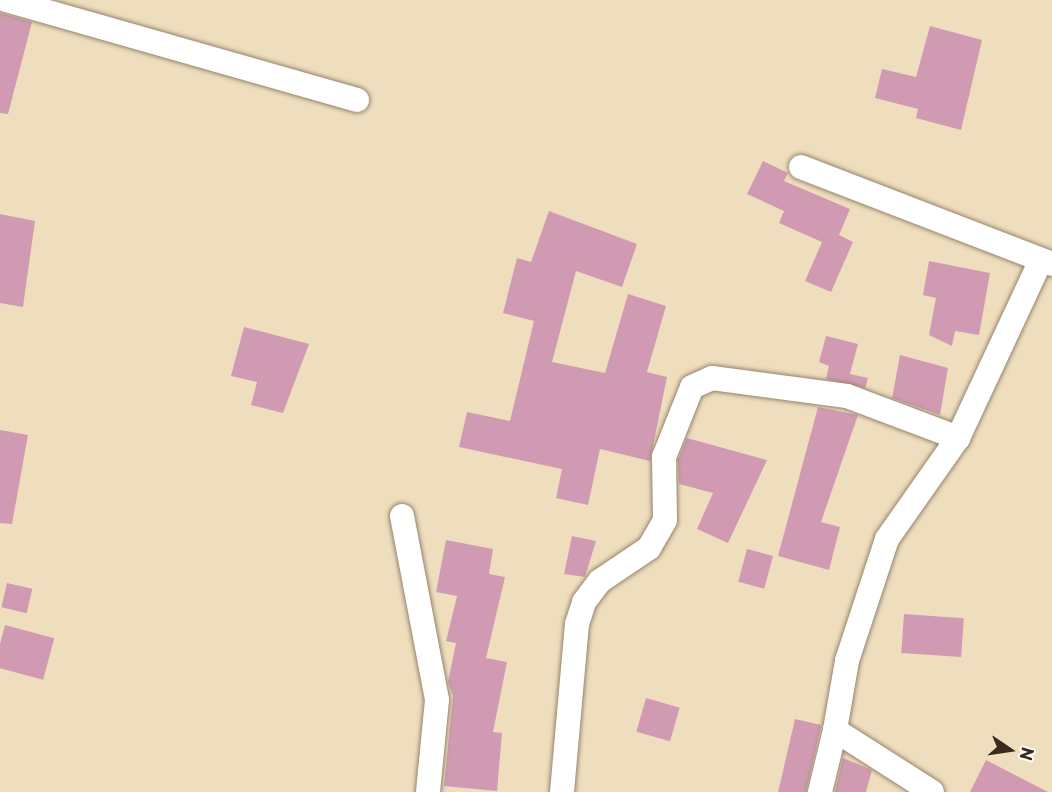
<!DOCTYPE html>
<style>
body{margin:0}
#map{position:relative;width:1052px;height:792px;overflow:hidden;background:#efdebd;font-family:"Playpen Sans",sans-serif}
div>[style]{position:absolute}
.building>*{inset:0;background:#d09bb2;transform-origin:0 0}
.roads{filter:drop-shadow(0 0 2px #95846e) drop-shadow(0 0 2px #95846e)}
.minor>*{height:24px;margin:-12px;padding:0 12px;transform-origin:12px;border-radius:12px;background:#fff}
span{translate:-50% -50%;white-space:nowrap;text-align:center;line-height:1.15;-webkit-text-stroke:4.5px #fdfcf7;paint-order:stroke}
.north{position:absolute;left:980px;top:720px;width:60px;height:60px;-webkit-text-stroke:4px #fdfcf7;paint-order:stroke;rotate:103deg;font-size:16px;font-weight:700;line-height:24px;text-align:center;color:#3b2a1e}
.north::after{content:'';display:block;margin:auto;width:21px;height:27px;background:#3b2a1e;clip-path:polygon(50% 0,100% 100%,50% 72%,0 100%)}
</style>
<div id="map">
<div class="building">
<div style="clip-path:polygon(0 13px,32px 22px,8px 114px,0 113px)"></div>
<div style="clip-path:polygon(930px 26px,982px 40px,961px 130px,916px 118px,918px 109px,875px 98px,882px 69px,916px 77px)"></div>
<div style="clip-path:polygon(763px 161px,788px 173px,784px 181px,850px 209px,839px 235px,853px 242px,831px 292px,805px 281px,822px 242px,779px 223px,784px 211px,747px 194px)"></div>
<div style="clip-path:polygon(549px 211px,637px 244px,622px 287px,576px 271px,552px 362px,605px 373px,628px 294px,666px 306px,647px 372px,667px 377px,650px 461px,600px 449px,588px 505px,556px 498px,562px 469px,459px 447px,467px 412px,510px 421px,534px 321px,503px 313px,517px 258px,531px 262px)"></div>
<div style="clip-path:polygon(0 214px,35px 221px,23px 307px,0 303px)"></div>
<div style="clip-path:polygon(929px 261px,990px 273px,979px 335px,955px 331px,952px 346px,929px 335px,936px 298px,923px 295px)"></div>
<div style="clip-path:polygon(244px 327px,309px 344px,283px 413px,251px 405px,257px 382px,231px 376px)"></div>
<div style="clip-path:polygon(826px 336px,858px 344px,850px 374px,868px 378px,865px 388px,826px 379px,829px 366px,819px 362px)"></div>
<div style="clip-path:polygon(900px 355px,948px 368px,940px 415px,892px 398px)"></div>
<div style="clip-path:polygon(818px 407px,858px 415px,821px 522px,840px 527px,829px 570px,778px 556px)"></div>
<div style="clip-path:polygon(0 430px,28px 435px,12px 524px,0 523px)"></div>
<div style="clip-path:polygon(687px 438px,767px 460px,728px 543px,697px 529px,713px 493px,679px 484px,678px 460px)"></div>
<div style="clip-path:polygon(572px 536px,596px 541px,585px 577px,564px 574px)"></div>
<div style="clip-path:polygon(446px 540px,493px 549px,489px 574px,505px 577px,486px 658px,507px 662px,493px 732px,502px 733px,497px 791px,444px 786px,453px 696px,448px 682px,456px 643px,446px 641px,457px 596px,436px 592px)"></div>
<div style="left:747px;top:549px;width:27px;height:34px;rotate:15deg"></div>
<div style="left:7px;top:583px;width:26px;height:25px;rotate:13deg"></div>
<div style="left:904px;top:614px;width:60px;height:39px;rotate:4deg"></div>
<div style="left:5px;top:625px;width:51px;height:43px;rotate:15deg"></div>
<div style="left:646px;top:698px;width:35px;height:35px;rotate:16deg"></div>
<div style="left:795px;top:719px;width:27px;height:75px;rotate:13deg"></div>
<div style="clip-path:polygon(843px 758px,872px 770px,866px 792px,835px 792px)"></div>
<div style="clip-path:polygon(986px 760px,1048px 792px,970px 792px)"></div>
</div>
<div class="roads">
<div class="minor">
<div style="left:6px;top:0;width:365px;rotate:15.9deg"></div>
<div style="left:801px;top:167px;width:269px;rotate:21.1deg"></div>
<div style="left:958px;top:438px;width:196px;rotate:-65deg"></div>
<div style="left:402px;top:516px;width:187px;rotate:79.2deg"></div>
<div style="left:437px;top:700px;width:92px;rotate:95.6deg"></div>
<div style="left:562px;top:792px;width:169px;rotate:-84.9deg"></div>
<div style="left:577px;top:624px;width:23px;rotate:-72deg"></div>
<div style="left:584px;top:602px;width:26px;rotate:-53deg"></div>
<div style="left:600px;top:581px;width:59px;rotate:-34deg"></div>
<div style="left:649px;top:548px;width:32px;rotate:-60deg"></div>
<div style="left:665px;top:520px;width:63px;rotate:-90.9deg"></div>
<div style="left:664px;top:457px;width:75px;rotate:-68.2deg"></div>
<div style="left:692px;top:387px;width:22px;rotate:-24deg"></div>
<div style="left:712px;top:378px;width:136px;rotate:7.6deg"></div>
<div style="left:847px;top:396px;width:119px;rotate:20.7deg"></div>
<div style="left:958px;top:438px;width:123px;rotate:125.1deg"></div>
<div style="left:887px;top:539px;width:128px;rotate:108.2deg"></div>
<div style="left:847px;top:661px;width:70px;rotate:99.9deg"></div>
<div style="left:835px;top:730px;width:115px;rotate:32.6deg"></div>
<div style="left:820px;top:792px;width:64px;rotate:-76.4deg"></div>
</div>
</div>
<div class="north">N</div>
</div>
